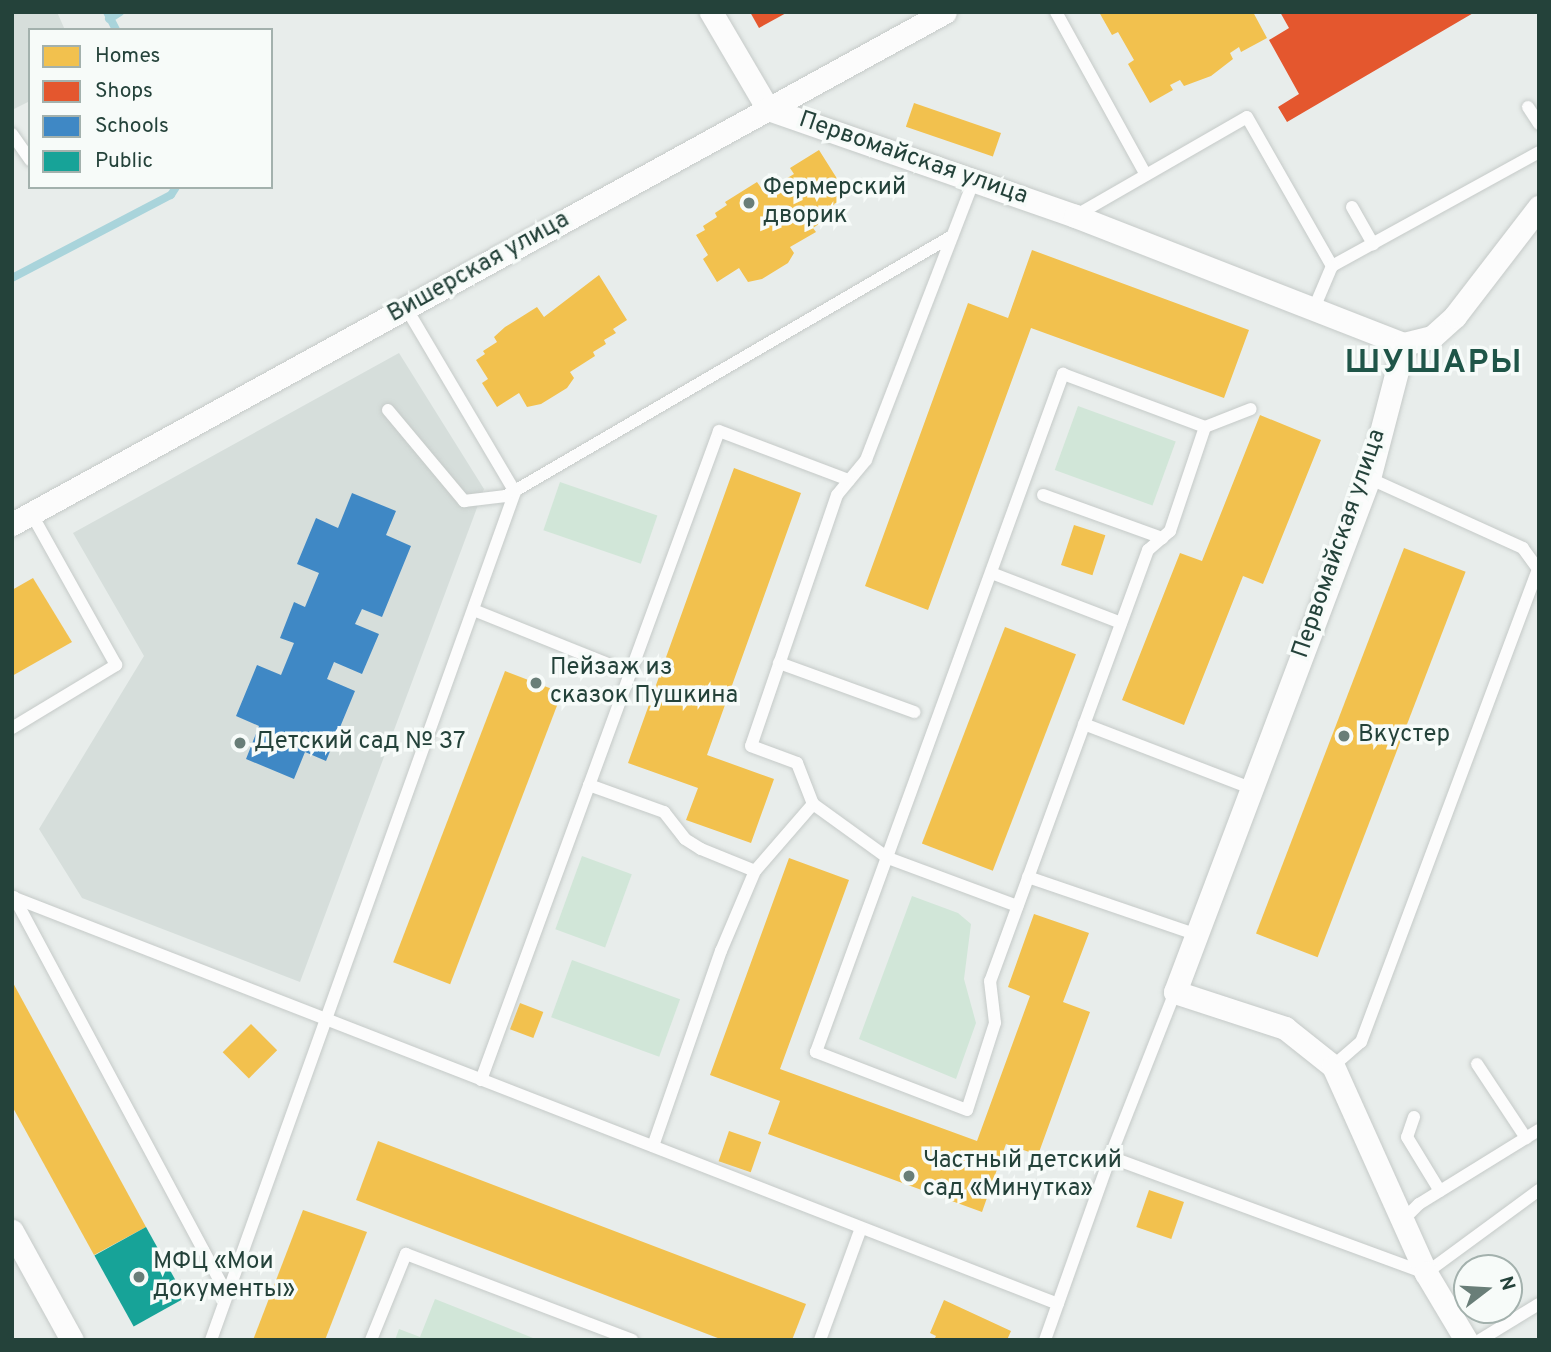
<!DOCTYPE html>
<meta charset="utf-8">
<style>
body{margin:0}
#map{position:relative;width:1551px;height:1352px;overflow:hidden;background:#e8edeb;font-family:Overpass,sans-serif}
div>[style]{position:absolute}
.built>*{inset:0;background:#d6dedb}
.green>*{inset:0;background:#d1e6d8;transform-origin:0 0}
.homes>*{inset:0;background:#f2c14e;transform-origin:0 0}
.shops>*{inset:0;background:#e4572e}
.schools>*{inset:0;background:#3f88c5}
.public>*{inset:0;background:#17a398;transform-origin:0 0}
.stream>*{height:8px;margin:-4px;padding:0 4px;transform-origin:4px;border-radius:4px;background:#a9d4db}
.roads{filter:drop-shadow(0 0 2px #c5cac8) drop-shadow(0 0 2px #c5cac8)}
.lane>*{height:12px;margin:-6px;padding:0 6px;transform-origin:6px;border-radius:6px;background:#fcfcfc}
.street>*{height:23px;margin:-11.5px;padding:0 11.5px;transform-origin:11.5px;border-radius:11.5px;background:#fcfcfc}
.dots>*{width:19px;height:19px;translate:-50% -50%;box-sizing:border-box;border:4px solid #f7fbf9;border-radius:50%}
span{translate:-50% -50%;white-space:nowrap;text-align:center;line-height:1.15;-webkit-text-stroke:7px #f7fbf9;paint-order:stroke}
.street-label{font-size:24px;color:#24423a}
.poi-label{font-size:24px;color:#24423a}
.left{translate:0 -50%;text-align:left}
.district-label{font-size:32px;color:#1f5548;font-weight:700;letter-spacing:2px}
.frame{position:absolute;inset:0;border:14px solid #24423a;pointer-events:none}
.legend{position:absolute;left:28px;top:28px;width:245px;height:161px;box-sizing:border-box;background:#f7fbf9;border:2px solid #a3b1ad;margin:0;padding:9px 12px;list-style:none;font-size:21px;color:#24423a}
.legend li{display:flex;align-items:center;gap:14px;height:35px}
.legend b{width:35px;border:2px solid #a3b1ad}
.north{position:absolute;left:1453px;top:1254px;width:70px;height:70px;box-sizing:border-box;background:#f7fbf9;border:2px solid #a3b1ad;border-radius:50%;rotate:73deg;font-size:19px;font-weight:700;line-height:28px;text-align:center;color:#24423a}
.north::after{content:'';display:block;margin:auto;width:24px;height:32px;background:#697e78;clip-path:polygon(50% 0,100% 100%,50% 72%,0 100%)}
</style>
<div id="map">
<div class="built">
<div style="clip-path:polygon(12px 12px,57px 12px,65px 30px,30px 30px,30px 101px,12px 110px)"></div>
<div style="clip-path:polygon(399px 353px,484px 489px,300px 982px,82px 898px,39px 829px,144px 656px,73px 533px)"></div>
</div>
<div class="green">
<div style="left:1078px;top:406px;width:104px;height:68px;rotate:20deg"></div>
<div style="left:560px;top:482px;width:103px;height:51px;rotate:19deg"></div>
<div style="left:582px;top:856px;width:53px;height:78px;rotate:20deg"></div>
<div style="clip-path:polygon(912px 896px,958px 913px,971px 924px,964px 979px,976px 1023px,956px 1079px,859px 1039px)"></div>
<div style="left:572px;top:960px;width:115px;height:61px;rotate:20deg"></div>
<div style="clip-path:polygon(435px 1299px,538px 1340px,395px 1340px,399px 1329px,420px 1337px)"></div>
</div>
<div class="homes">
<div style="clip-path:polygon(1099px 12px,1253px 12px,1267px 38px,1241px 52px,1239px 47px,1230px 53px,1233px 59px,1211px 76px,1184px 86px,1180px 80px,1170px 85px,1173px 90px,1150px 103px,1128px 64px,1134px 60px,1118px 32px,1112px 35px)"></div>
<div style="left:914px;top:103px;width:92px;height:25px;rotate:19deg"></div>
<div style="clip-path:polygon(819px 150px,848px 196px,834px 204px,836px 209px,824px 216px,826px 219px,813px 228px,816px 232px,790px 247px,794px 253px,788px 263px,762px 279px,748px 282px,739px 268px,717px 282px,703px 259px,708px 255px,696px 235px,705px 230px,703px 226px,717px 217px,715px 213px,727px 205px,725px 202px,757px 182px,764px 192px,794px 174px,790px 168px)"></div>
<div style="clip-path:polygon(1032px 250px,1249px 330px,1224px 398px,1031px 328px,928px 610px,865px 586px,968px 303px,1008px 318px)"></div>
<div style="clip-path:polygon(599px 275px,627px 320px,613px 329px,616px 333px,604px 340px,606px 344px,593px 352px,595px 356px,570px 372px,574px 378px,567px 388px,541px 404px,527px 407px,519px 393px,497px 407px,482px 383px,488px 379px,476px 360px,485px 354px,483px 351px,497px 342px,494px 337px,505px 327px,537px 307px,544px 317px)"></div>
<div style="clip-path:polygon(1260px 415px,1321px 440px,1263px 584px,1243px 576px,1184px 725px,1122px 700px,1180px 553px,1202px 561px)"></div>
<div style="clip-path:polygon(734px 468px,801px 493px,707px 755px,774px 779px,751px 843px,686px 820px,698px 788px,628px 763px)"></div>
<div style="left:1074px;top:525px;width:33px;height:42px;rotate:18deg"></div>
<div style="left:1404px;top:548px;width:66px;height:413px;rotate:21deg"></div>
<div style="clip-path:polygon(33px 578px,72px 642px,12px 676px,12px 590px)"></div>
<div style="left:1005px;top:627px;width:76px;height:232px;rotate:21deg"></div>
<div style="left:505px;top:671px;width:61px;height:312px;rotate:21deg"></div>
<div style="clip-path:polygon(789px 858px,849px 880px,780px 1069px,977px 1141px,1030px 996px,1008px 987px,1034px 914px,1089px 933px,1063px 1002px,1090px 1012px,1038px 1155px,1006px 1144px,982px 1212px,768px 1134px,780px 1101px,710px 1075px)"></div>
<div style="clip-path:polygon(12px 981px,146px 1227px,94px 1255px,12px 1106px)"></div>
<div style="left:520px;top:1003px;width:25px;height:28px;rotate:21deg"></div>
<div style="left:251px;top:1024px;width:37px;height:40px;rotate:45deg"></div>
<div style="left:729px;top:1131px;width:34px;height:32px;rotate:19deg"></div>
<div style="clip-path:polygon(378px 1141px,806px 1304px,792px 1340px,723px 1340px,356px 1200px)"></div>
<div style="left:1149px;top:1190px;width:37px;height:39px;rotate:19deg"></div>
<div style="clip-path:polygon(303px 1210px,367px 1232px,325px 1340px,253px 1340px)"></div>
<div style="clip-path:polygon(944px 1300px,1011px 1331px,1007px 1340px,934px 1340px,936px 1336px,930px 1333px)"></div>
</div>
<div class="shops">
<div style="clip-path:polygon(750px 12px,788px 12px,759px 28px)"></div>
<div style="clip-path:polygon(1280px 12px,1475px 12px,1287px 122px,1278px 107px,1299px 94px,1269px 40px,1289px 28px)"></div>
</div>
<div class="schools">
<div style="clip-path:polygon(352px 493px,396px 511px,386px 535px,411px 546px,382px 617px,362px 609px,355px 624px,379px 634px,362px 674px,334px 662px,327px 679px,355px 691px,326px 761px,305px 752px,294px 779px,246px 759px,259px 726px,236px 716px,257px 665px,281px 675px,294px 643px,280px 638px,294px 602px,305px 607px,319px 573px,297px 564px,316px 518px,338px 528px)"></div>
</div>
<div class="public">
<div style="left:146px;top:1227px;width:81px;height:59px;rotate:61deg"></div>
</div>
<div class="stream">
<div style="left:107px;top:12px;width:20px;rotate:63deg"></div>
<div style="left:109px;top:19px;width:13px;rotate:-32deg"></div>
<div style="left:12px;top:278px;width:179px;rotate:-27.6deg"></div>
<div style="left:171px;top:195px;width:9px;rotate:-58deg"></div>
</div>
<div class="roads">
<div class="lane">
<div style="left:1056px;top:12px;width:186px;rotate:61.1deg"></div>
<div style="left:1528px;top:107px;width:20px;rotate:57deg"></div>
<div style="left:12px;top:134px;width:32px;rotate:55deg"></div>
<div style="left:974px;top:180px;width:300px;rotate:111.1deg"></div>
<div style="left:866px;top:460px;width:45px;rotate:129.6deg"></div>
<div style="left:837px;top:495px;width:265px;rotate:108.9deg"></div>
<div style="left:751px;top:746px;width:49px;rotate:20.3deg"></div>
<div style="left:797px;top:763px;width:44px;rotate:68.7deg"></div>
<div style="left:813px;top:804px;width:92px;rotate:35.8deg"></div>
<div style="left:888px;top:858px;width:138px;rotate:20.4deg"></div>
<div style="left:1352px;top:207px;width:43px;rotate:60.4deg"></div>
<div style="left:1075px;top:216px;width:198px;rotate:-29.9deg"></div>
<div style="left:1247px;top:117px;width:172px;rotate:60.3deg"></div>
<div style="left:1332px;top:266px;width:236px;rotate:-28.8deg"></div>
<div style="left:1315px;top:306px;width:43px;rotate:-67deg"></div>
<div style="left:388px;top:410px;width:119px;rotate:50.1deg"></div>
<div style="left:464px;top:501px;width:42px;rotate:-6.8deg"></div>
<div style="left:506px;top:496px;width:516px;rotate:-30.24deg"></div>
<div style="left:1205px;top:427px;width:110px;rotate:108.6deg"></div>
<div style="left:1170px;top:531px;width:29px;rotate:139deg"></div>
<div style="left:1148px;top:550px;width:459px;rotate:110.1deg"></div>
<div style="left:990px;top:981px;width:42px;rotate:83.2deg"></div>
<div style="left:995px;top:1023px;width:91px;rotate:107.8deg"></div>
<div style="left:967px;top:1110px;width:162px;rotate:-159deg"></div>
<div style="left:816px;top:1052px;width:722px;rotate:-69.98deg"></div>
<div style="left:1063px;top:374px;width:152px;rotate:20.5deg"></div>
<div style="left:1205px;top:427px;width:49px;rotate:-21.4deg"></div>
<div style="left:1043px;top:495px;width:127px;rotate:19.9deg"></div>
<div style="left:994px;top:574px;width:136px;rotate:21.1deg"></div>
<div style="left:476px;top:611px;width:166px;rotate:21.9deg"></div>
<div style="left:779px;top:663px;width:144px;rotate:19.9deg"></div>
<div style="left:1084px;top:724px;width:179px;rotate:21deg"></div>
<div style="left:12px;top:728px;width:122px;rotate:-31.2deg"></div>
<div style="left:116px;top:665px;width:174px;rotate:-119.2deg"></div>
<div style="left:589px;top:785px;width:80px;rotate:19.8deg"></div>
<div style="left:664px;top:812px;width:34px;rotate:52deg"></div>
<div style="left:685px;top:839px;width:19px;rotate:32deg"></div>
<div style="left:701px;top:849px;width:58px;rotate:22.2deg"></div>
<div style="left:1028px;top:877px;width:179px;rotate:18.9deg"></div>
<div style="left:14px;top:897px;width:451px;rotate:61.8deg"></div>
<div style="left:15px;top:898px;width:1119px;rotate:21.27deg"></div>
<div style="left:1477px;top:1064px;width:89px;rotate:56.5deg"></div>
<div style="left:1333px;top:1066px;width:37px;rotate:-41deg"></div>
<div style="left:1361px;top:1042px;width:505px;rotate:-69.48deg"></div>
<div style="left:1538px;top:569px;width:26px;rotate:-126deg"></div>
<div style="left:1523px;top:548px;width:169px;rotate:-155.6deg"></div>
<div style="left:481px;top:1080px;width:691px;rotate:-69.86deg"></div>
<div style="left:719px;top:431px;width:139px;rotate:20.7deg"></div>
<div style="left:1414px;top:1117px;width:21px;rotate:109deg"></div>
<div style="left:1407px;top:1137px;width:63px;rotate:58.6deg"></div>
<div style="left:653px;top:1146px;width:207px;rotate:-70.8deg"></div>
<div style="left:721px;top:951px;width:87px;rotate:-67deg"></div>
<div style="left:755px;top:871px;width:89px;rotate:-49.1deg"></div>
<div style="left:1110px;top:1157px;width:337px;rotate:20.2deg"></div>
<div style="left:1426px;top:1273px;width:140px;rotate:-36.3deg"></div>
<div style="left:1405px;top:1218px;width:20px;rotate:-45deg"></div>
<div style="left:1419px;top:1204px;width:141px;rotate:-31.7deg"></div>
<div style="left:211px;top:1340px;width:901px;rotate:-70.28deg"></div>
<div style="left:515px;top:492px;width:214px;rotate:-120.6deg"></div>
<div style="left:371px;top:1340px;width:93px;rotate:-67.9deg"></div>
<div style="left:406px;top:1254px;width:242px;rotate:20.8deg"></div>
<div style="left:820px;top:1340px;width:119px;rotate:-69.9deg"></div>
<div style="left:1045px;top:1340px;width:194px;rotate:-70.4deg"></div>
<div style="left:1110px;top:1157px;width:177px;rotate:-68.5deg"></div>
<div style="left:1480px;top:1340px;width:69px;rotate:-31.4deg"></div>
</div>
<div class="street">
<div style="left:711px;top:12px;width:113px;rotate:59.6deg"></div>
<div style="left:768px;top:109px;width:325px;rotate:19.2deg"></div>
<div style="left:1075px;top:216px;width:353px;rotate:21.3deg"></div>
<div style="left:1404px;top:344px;width:138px;rotate:104.6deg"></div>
<div style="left:1369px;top:478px;width:549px;rotate:110.68deg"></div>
<div style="left:1175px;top:992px;width:116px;rotate:18.1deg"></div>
<div style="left:1285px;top:1028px;width:61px;rotate:38.4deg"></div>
<div style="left:1333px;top:1066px;width:227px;rotate:65.8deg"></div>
<div style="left:1426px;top:1273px;width:78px;rotate:59.2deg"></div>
<div style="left:1404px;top:344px;width:29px;rotate:-14deg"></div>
<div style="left:1432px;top:337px;width:31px;rotate:-42deg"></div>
<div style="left:1455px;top:316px;width:138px;rotate:-52.4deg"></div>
<div style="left:12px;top:524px;width:1064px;rotate:-28.76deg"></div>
<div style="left:12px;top:1231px;width:124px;rotate:61.2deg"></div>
</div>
</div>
<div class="dots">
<div style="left:749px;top:203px;background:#697e78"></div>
<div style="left:536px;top:683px;background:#697e78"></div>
<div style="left:1344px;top:736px;background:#697e78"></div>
<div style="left:240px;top:743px;background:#697e78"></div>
<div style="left:909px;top:1176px;background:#697e78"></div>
<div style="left:139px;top:1277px;background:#697e78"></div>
</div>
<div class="street-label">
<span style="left:913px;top:159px;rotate:19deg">Первомайская улица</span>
<span style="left:479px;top:268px;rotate:-29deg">Вишерская улица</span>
<span style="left:1340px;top:544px;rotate:-71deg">Первомайская улица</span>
</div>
<div class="poi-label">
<span class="left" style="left:763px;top:203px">Фермерский<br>дворик</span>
<span class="left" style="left:550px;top:683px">Пейзаж из<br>сказок Пушкина</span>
<span class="left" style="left:1358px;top:736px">Вкустер</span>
<span class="left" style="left:254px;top:743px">Детский сад № 37</span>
<span class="left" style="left:923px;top:1176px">Частный детский<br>сад «Минутка»</span>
<span class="left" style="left:153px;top:1277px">МФЦ «Мои<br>документы»</span>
</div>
<div class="district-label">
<span style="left:1434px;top:364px">ШУШАРЫ</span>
</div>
<div class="frame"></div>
<ul class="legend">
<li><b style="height:19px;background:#f2c14e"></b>Homes</li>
<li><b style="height:19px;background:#e4572e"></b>Shops</li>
<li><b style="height:19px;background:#3f88c5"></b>Schools</li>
<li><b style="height:19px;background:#17a398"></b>Public</li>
</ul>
<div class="north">N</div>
</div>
